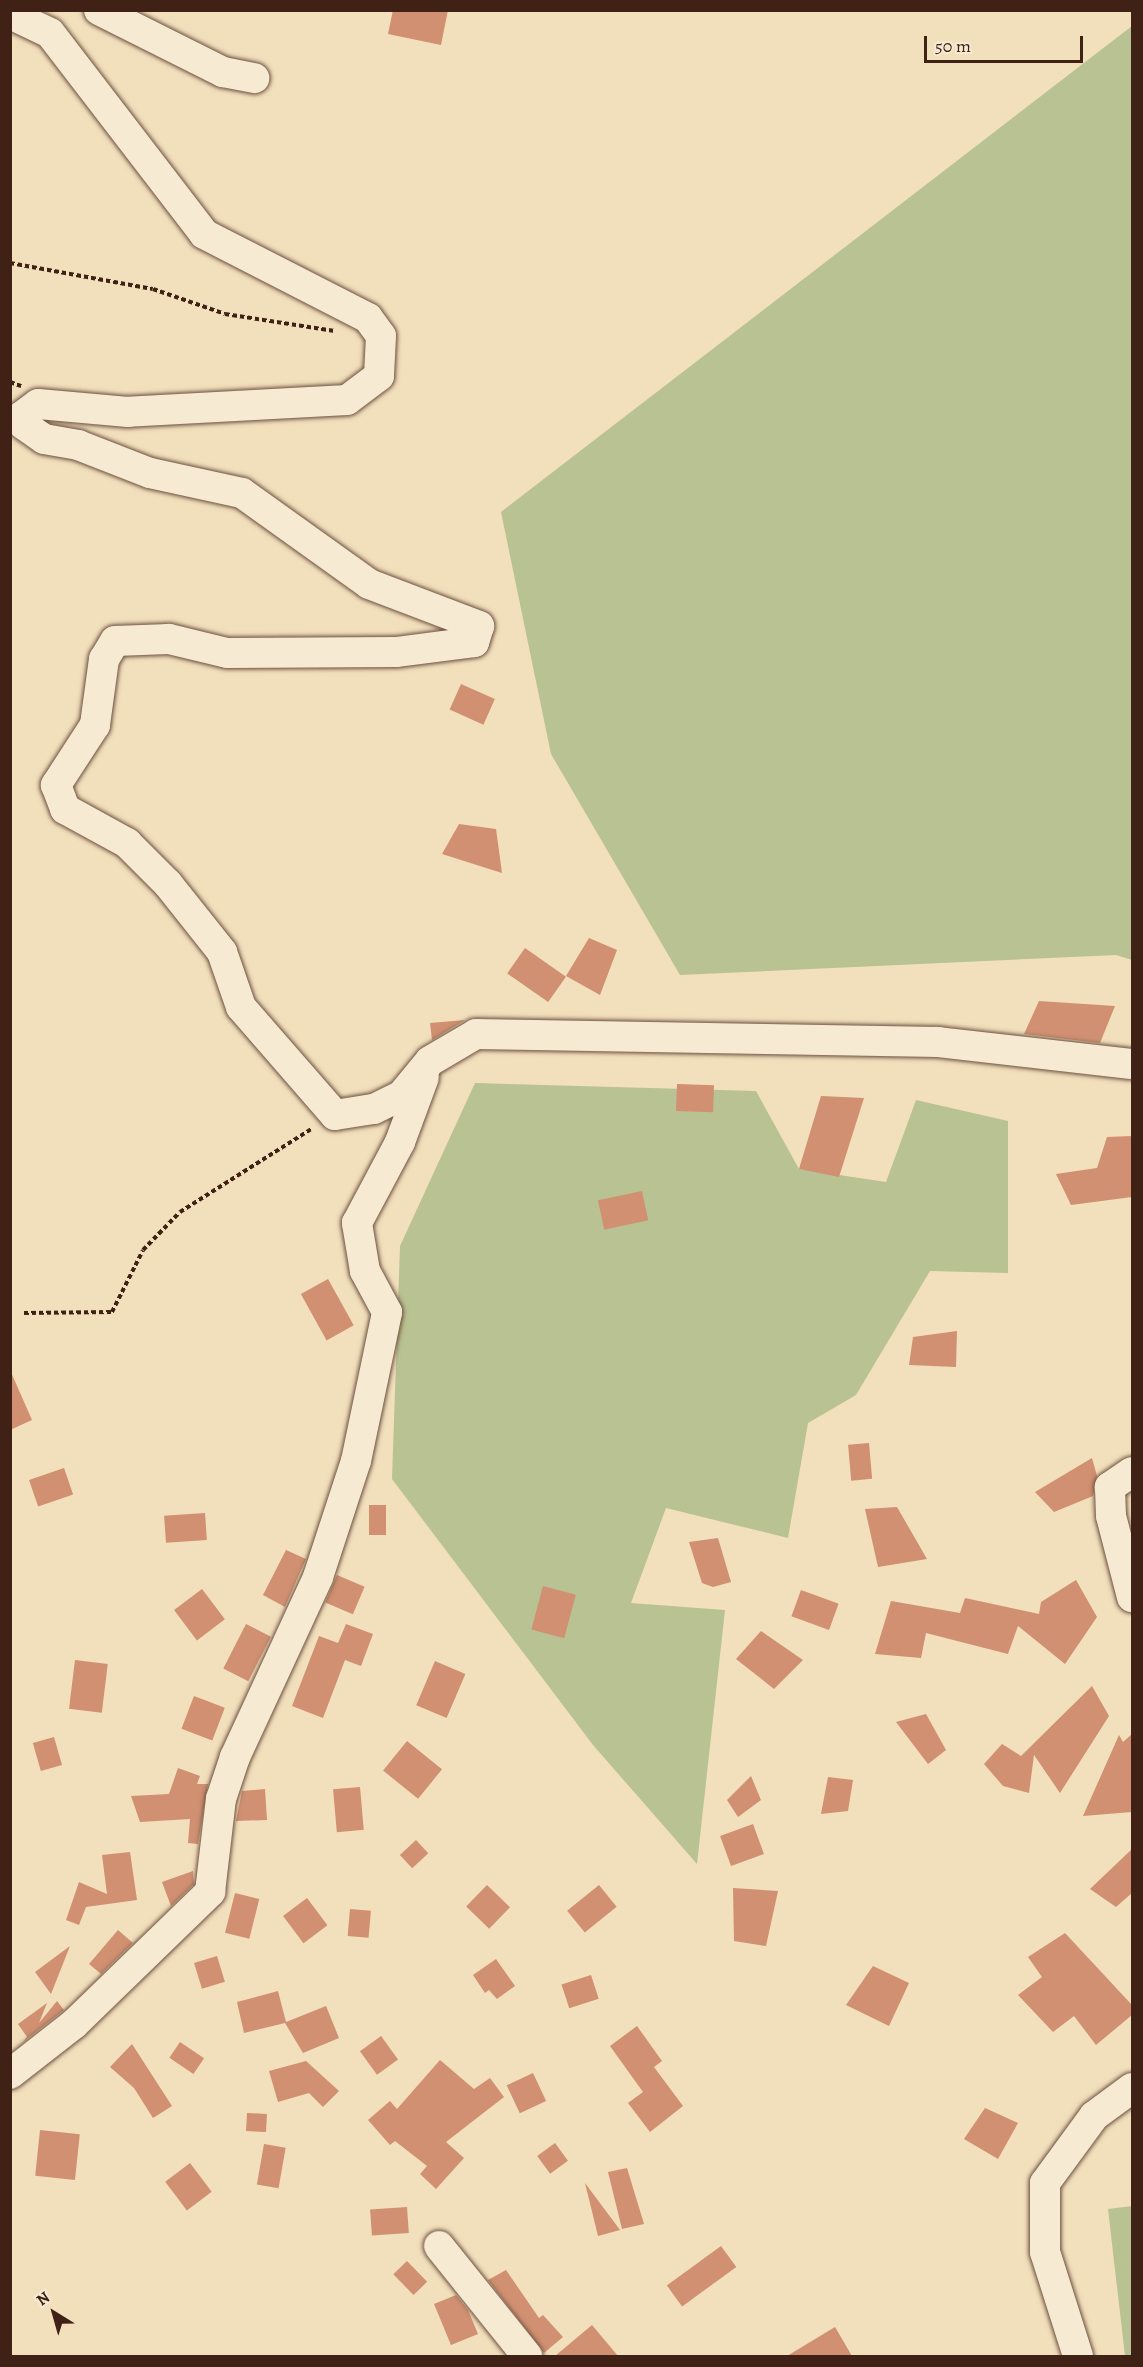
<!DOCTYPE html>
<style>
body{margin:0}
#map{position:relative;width:1143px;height:2367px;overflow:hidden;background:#f2dfbc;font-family:Alegreya,serif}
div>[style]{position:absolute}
.green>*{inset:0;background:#b9c292}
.building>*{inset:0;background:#d09071;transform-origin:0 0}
.path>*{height:4px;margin-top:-2px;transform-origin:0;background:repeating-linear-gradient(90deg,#3f2115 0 4.5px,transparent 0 7.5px)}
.roads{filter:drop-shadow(0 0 2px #6c503f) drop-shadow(0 0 2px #6c503f)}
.minor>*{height:30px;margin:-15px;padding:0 15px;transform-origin:15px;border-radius:15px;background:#f7ead3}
span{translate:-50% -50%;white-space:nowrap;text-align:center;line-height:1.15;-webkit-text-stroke:4.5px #f7ead3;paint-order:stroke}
.frame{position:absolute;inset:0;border:12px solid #3f2115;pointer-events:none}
.north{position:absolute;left:24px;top:2283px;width:60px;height:60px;-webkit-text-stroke:4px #f7ead3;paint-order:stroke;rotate:323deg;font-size:16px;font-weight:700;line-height:24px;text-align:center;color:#3f2115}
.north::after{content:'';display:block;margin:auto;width:21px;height:27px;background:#3f2115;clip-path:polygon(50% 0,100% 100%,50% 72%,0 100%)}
.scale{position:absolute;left:924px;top:36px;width:159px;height:27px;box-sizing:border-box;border:3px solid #3f2115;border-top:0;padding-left:8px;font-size:18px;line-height:21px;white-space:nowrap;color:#3f2115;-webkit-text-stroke:4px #f7ead3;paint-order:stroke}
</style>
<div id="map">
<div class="green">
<div style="clip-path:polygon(1132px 26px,1132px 960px,1116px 955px,680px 975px,551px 754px,501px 512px)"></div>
<div style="clip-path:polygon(475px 1083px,756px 1091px,799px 1169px,886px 1182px,916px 1100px,1008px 1121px,1008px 1273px,930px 1271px,856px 1395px,808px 1423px,788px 1538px,666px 1508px,631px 1603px,725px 1610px,697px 1864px,593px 1745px,392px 1479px,400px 1246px)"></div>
<div style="clip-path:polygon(1132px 2206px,1132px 2356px,1125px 2356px,1108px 2209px)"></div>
</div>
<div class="building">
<div style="clip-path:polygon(393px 10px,448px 10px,441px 45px,388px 34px)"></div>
<div style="left:461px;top:684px;width:37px;height:28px;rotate:24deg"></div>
<div style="clip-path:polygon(459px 824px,496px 829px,502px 873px,442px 854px)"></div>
<div style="clip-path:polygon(589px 938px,617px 950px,600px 995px,566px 976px)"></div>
<div style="left:525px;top:948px;width:50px;height:31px;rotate:35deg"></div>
<div style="clip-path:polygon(1039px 1001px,1115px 1006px,1100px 1043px,1024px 1034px)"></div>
<div style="clip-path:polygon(465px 1020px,432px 1040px,430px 1023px)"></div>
<div style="left:677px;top:1084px;width:37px;height:27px;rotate:2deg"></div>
<div style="clip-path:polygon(821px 1096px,864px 1098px,839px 1177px,799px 1169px)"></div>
<div style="clip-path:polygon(1132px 1136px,1132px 1197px,1071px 1205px,1056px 1174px,1097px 1168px,1107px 1137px)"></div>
<div style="left:642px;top:1191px;width:30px;height:45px;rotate:78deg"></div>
<div style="left:328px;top:1279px;width:53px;height:31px;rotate:61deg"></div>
<div style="clip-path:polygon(957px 1331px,956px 1367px,909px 1365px,913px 1337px)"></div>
<div style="clip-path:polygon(10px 1370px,32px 1420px,10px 1430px)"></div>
<div style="left:869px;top:1443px;width:36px;height:21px;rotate:85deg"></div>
<div style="clip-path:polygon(1092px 1458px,1097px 1476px,1093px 1496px,1054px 1512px,1035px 1492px)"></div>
<div style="left:64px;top:1468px;width:28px;height:37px;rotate:71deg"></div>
<div style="left:369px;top:1505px;width:17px;height:30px"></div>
<div style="clip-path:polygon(897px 1507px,927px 1559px,878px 1567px,865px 1509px)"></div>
<div style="left:205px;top:1513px;width:27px;height:41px;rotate:86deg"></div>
<div style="clip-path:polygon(718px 1538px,731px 1582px,713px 1587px,702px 1583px,689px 1542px)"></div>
<div style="clip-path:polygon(286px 1550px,306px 1559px,285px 1607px,263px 1595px)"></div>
<div style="left:337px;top:1575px;width:30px;height:30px;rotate:23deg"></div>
<div style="clip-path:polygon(1076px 1580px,1097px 1617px,1065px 1664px,1018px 1626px,1008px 1654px,926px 1633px,921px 1658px,875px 1654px,891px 1601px,960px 1613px,965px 1598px,1039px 1614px,1041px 1602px)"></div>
<div style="left:543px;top:1586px;width:34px;height:45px;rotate:15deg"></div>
<div style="left:202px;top:1589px;width:38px;height:35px;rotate:53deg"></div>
<div style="left:801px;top:1590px;width:40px;height:28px;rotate:20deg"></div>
<div style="left:246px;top:1624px;width:28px;height:50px;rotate:27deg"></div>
<div style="clip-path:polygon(346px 1624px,373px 1634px,361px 1666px,345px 1660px,323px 1718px,292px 1706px,319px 1636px,338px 1643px)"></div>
<div style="clip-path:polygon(761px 1631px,803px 1660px,774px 1689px,736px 1659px)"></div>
<div style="left:75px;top:1660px;width:33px;height:49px;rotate:7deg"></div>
<div style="left:435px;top:1661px;width:33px;height:48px;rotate:23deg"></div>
<div style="clip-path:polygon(1092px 1686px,1109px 1716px,1060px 1793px,1034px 1755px,1029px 1793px,1003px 1786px,984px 1764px,1002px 1744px,1021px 1756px)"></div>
<div style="left:194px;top:1696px;width:33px;height:35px;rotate:21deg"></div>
<div style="clip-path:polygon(926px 1714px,946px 1750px,928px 1764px,896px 1722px)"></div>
<div style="clip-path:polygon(1132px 1734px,1132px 1812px,1083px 1816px,1119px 1735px,1123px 1742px)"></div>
<div style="left:54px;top:1737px;width:29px;height:22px;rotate:74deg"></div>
<div style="left:407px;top:1741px;width:45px;height:38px;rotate:39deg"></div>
<div style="clip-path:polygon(178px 1768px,200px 1776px,197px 1784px,208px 1784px,198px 1844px,188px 1843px,190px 1819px,140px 1822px,131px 1796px,169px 1794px)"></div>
<div style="clip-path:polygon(751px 1776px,761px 1800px,738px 1817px,727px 1800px)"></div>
<div style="clip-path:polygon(828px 1777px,853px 1780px,848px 1811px,821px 1814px)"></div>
<div style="left:360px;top:1787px;width:43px;height:27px;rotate:85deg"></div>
<div style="clip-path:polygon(265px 1789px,267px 1820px,236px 1821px,242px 1791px)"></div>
<div style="left:753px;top:1824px;width:32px;height:35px;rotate:70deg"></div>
<div style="left:416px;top:1840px;width:18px;height:22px;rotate:47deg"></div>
<div style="clip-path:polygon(1132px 1849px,1132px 1893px,1116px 1907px,1090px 1889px)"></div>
<div style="clip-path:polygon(130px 1852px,137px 1900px,86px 1907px,79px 1925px,66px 1920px,79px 1882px,107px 1894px,102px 1855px)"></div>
<div style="clip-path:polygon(193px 1871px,194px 1884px,171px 1906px,162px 1882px)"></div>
<div style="left:487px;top:1885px;width:32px;height:30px;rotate:44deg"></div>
<div style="left:599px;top:1885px;width:28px;height:41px;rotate:51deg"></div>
<div style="clip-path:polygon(733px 1888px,778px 1891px,766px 1946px,734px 1941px)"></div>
<div style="left:235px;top:1893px;width:25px;height:41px;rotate:14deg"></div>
<div style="left:307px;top:1898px;width:34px;height:30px;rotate:53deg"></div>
<div style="left:350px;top:1909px;width:21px;height:27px;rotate:5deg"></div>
<div style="clip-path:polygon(118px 1930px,133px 1943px,101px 1974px,89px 1964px)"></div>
<div style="clip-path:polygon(1065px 1933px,1132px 2005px,1132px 2015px,1096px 2045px,1074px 2016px,1053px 2032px,1018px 1995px,1042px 1977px,1028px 1957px)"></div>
<div style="clip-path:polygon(70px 1946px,51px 1994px,35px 1972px)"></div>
<div style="left:217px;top:1956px;width:27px;height:24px;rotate:73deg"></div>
<div style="clip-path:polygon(496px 1959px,515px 1986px,497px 1999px,489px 1990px,485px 1993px,473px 1975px)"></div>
<div style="clip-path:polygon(873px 1966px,909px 1983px,889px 2026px,846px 2005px)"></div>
<div style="left:591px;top:1975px;width:25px;height:31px;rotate:72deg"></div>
<div style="clip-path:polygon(278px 1991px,286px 2022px,326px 2006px,339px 2038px,303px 2053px,285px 2023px,244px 2033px,237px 2002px)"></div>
<div style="clip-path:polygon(57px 2001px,64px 2010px,23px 2042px,27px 2037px,18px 2024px,47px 2003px,39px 2023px)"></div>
<div style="clip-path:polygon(637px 2026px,662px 2061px,654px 2067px,683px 2106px,650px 2132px,628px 2103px,643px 2092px,610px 2046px)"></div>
<div style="left:381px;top:2036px;width:29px;height:26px;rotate:54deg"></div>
<div style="left:180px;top:2042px;width:29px;height:19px;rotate:34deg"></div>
<div style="clip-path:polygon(132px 2044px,172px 2106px,153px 2118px,134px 2088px,110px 2067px)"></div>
<div style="clip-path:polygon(440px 2060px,474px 2089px,490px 2078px,504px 2097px,446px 2142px,464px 2158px,436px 2189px,420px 2174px,427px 2166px,395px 2141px,390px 2145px,368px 2120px,390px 2101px,397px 2109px)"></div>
<div style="clip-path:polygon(306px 2061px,339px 2091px,323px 2107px,309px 2093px,278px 2102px,269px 2071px)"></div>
<div style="left:533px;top:2073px;width:31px;height:29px;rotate:65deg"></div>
<div style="clip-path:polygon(985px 2108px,1018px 2123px,998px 2159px,964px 2139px)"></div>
<div style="left:247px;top:2113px;width:20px;height:18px;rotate:3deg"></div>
<div style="left:40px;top:2130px;width:40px;height:46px;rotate:6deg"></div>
<div style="left:555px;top:2143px;width:22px;height:22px;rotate:54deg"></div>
<div style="left:264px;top:2144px;width:22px;height:41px;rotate:10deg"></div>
<div style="left:190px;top:2163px;width:36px;height:31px;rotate:53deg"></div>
<div style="clip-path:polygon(627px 2168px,644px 2224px,622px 2229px,608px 2172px)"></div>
<div style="clip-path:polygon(585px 2183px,620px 2230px,598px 2236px)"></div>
<div style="left:407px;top:2207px;width:26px;height:37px;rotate:86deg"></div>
<div style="left:721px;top:2246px;width:26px;height:67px;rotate:54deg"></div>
<div style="left:407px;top:2261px;width:29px;height:19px;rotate:46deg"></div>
<div style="clip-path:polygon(506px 2270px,539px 2318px,543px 2315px,563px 2337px,544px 2353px,488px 2280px)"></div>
<div style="clip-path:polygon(456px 2295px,468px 2310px,478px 2334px,451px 2345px,434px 2304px)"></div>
<div style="clip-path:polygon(592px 2325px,618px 2356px,555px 2356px)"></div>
<div style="clip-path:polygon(835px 2327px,852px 2356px,787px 2356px)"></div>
</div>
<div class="path">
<div style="left:10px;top:263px;width:145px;rotate:10.3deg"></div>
<div style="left:153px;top:289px;width:76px;rotate:19.1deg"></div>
<div style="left:225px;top:314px;width:111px;rotate:8.8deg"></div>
<div style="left:10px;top:382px;width:12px;rotate:20deg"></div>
<div style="left:24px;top:1313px;width:88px;rotate:-0.7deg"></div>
<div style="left:112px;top:1312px;width:69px;rotate:-63.4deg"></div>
<div style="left:143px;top:1250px;width:53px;rotate:-45.8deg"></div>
<div style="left:180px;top:1212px;width:157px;rotate:-32.3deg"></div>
</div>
<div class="roads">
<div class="minor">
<div style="left:99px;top:10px;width:139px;rotate:26.6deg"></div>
<div style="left:223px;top:72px;width:32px;rotate:11deg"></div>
<div style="left:10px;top:14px;width:44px;rotate:25.4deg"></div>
<div style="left:50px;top:33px;width:253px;rotate:52.5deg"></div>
<div style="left:204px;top:234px;width:184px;rotate:27.1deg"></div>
<div style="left:368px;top:318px;width:22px;rotate:54deg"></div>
<div style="left:381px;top:336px;width:40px;rotate:92.9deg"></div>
<div style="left:379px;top:376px;width:40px;rotate:143deg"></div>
<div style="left:347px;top:400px;width:219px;rotate:176.9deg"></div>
<div style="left:128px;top:412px;width:90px;rotate:-174.9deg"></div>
<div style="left:38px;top:404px;width:20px;rotate:143deg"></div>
<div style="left:22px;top:416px;width:9px;rotate:77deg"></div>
<div style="left:24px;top:425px;width:24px;rotate:35deg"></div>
<div style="left:44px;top:439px;width:35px;rotate:10deg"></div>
<div style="left:78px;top:445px;width:77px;rotate:21.3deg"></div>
<div style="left:150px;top:473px;width:94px;rotate:12.3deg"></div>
<div style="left:242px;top:493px;width:156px;rotate:35.6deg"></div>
<div style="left:369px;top:584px;width:118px;rotate:20.9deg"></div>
<div style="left:479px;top:626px;width:17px;rotate:107deg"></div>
<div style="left:474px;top:642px;width:79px;rotate:172.7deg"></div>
<div style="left:396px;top:652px;width:169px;rotate:179.7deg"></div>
<div style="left:227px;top:653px;width:60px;rotate:-166.4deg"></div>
<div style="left:169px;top:639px;width:54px;rotate:177.9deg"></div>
<div style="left:115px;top:641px;width:21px;rotate:121deg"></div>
<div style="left:104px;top:659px;width:67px;rotate:97.8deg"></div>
<div style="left:95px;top:725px;width:72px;rotate:123deg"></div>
<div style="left:56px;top:785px;width:26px;rotate:69deg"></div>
<div style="left:65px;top:809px;width:71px;rotate:28.7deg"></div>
<div style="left:127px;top:843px;width:58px;rotate:45deg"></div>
<div style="left:168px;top:884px;width:87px;rotate:51.5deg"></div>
<div style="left:222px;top:952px;width:58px;rotate:70.9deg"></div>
<div style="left:241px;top:1007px;width:143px;rotate:49deg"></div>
<div style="left:335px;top:1115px;width:39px;rotate:-9deg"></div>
<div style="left:374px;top:1109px;width:30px;rotate:-26deg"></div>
<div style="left:401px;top:1096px;width:45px;rotate:-50.4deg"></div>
<div style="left:430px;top:1061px;width:53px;rotate:-30.4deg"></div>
<div style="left:476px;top:1034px;width:462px;rotate:1deg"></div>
<div style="left:938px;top:1042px;width:195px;rotate:6.5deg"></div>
<div style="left:1132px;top:1472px;width:27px;rotate:146deg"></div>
<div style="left:1110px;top:1487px;width:29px;rotate:88deg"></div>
<div style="left:1111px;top:1516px;width:84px;rotate:75.5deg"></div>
<div style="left:10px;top:2074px;width:81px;rotate:-38deg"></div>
<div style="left:74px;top:2024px;width:190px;rotate:-44.1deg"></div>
<div style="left:210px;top:1892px;width:94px;rotate:-83.3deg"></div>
<div style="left:221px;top:1799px;width:44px;rotate:-71.6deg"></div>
<div style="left:235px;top:1757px;width:198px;rotate:-65.2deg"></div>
<div style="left:318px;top:1577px;width:122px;rotate:-71.9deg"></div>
<div style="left:356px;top:1461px;width:152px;rotate:-78.2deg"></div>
<div style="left:387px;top:1312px;width:47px;rotate:-118.2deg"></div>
<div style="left:365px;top:1271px;width:49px;rotate:-99.5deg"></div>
<div style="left:357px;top:1223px;width:92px;rotate:-62deg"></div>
<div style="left:400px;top:1142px;width:69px;rotate:-69.7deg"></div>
<div style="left:439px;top:2246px;width:141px;rotate:51.3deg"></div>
<div style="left:1078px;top:2356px;width:109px;rotate:-107.6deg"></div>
<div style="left:1045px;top:2252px;width:69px;rotate:-90deg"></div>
<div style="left:1045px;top:2183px;width:83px;rotate:-53.8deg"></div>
<div style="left:1094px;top:2116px;width:47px;rotate:-36.4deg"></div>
</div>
</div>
<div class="frame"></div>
<div class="north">N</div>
<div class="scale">50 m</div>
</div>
